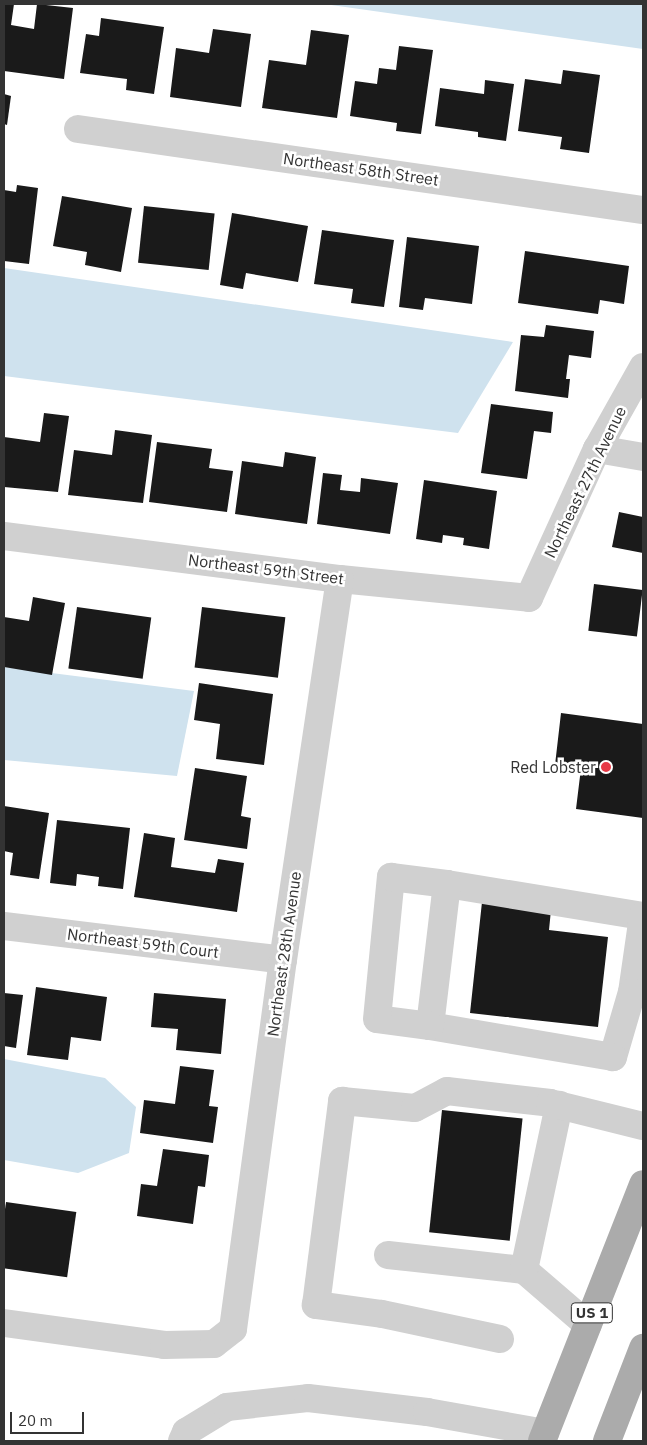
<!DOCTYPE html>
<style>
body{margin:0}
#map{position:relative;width:647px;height:1445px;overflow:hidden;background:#fff;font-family:"IBM Plex Sans",sans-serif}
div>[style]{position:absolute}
.water>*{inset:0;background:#cfe2ee}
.building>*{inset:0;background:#1a1a1a;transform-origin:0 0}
.minor>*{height:28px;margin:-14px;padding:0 14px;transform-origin:14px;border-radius:14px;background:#d0d0d0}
.major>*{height:28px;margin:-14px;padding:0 14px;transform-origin:14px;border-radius:14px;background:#ababab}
.dots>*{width:14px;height:14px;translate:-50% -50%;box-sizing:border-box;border:2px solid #fff;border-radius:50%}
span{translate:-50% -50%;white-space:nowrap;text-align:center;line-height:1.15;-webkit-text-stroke:5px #fff;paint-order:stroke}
.shield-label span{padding:1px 4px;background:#fff;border:1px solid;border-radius:4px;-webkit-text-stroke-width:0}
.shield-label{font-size:15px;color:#333;font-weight:700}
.street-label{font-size:16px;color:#333}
.poi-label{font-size:16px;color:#333}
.right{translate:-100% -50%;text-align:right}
.frame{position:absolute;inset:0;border:5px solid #333;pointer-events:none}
.scale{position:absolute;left:10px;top:1412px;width:74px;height:22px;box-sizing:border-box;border:2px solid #333;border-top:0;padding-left:6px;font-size:15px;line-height:18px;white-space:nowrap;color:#333;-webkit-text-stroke:4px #fff;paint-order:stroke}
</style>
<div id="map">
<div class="water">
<div style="clip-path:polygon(324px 4px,643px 4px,643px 49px)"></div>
<div style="clip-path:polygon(4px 268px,513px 342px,458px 433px,4px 376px)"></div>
<div style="clip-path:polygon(4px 667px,194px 691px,177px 776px,4px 760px)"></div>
<div style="clip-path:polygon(4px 1059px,105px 1078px,136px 1107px,129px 1153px,78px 1173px,4px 1160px)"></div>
</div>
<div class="building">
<div style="clip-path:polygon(4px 4px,14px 4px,11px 25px,34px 29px,37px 4px,73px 8px,64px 79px,4px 71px)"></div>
<div style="clip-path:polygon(101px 18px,164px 27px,154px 94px,126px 90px,127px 79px,80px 73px,86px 34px,99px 36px)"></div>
<div style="clip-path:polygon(213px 29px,251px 34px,241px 107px,170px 97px,176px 48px,209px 53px)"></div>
<div style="clip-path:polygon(311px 30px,349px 35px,337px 118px,262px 108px,269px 60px,306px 65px)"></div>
<div style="clip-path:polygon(399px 46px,433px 50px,421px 134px,396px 131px,397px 123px,350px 116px,355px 81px,377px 84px,379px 68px,396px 70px)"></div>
<div style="clip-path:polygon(563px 70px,600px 75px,589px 153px,560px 149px,562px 137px,518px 131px,525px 79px,561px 84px)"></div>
<div style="clip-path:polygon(485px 80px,514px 84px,506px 141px,478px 137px,478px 132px,435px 126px,440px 88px,484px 94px)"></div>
<div style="clip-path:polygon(4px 94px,11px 96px,7px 125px,4px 124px)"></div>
<div style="clip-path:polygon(17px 185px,38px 188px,29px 264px,4px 261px,4px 190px,16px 192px)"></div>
<div style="clip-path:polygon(62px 196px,132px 208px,121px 272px,85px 265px,87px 252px,53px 246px)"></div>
<div style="left:144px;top:206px;width:71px;height:57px;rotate:6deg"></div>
<div style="clip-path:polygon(232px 213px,308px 226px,298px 282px,246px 273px,243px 289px,220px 285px)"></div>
<div style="clip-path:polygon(322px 230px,394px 240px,384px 307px,351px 303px,353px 289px,314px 284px)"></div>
<div style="clip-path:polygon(407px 237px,479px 246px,472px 304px,425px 298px,423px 310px,399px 307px)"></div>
<div style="clip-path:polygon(525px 251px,629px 266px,624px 304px,600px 300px,598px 314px,518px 303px)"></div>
<div style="clip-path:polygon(546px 325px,594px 331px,591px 358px,569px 355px,566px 379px,570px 379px,568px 398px,515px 391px,521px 335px,544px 337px)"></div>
<div style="clip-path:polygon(491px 404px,553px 412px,551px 433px,534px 431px,527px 479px,481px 473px)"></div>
<div style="clip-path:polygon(44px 413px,69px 416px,58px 492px,4px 487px,4px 437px,40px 442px)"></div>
<div style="clip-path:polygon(115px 430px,152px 435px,143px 503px,68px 495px,74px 450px,112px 455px)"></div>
<div style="clip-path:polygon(157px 442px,212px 449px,209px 468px,233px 471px,227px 512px,149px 502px)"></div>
<div style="clip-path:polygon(285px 452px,316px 457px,307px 524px,235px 514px,242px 461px,283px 467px)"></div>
<div style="clip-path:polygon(323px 473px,342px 475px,340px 490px,360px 492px,361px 478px,398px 483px,390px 534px,317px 524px)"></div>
<div style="clip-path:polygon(424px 480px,497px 491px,489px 549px,463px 545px,464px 538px,443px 535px,442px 543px,416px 539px)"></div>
<div style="clip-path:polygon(619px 512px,643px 517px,643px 553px,612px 547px)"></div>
<div style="left:594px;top:584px;width:49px;height:47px;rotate:7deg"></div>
<div style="clip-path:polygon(33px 597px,65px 603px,52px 675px,4px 667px,4px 617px,29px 621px)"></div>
<div style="left:77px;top:607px;width:75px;height:62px;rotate:8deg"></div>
<div style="left:202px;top:607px;width:84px;height:61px;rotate:7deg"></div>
<div style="clip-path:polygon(199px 683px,273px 694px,264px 765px,216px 759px,220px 724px,194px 720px)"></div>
<div style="clip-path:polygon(561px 713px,643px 724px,643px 818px,576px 809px,581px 768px,555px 765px)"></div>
<div style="clip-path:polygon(195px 768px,247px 776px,241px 816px,251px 818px,247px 849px,184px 840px)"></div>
<div style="clip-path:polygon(4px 806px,49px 813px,39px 879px,10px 875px,13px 853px,4px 851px)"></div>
<div style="clip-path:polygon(57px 820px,130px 828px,123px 889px,98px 886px,99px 877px,77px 874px,76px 886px,50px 883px)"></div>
<div style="clip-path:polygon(144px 833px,175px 838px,171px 867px,215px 873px,218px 859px,244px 863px,237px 912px,134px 897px)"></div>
<div style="clip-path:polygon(482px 902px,551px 910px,549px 930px,608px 937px,598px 1027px,470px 1013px)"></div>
<div style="clip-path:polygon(36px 987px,107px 997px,101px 1041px,71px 1037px,68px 1060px,27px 1055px)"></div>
<div style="clip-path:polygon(4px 993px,23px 995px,16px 1048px,4px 1046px)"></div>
<div style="clip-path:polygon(154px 993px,226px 999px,221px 1054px,176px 1050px,178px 1029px,151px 1027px)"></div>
<div style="clip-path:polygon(180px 1066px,214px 1070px,209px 1106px,218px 1107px,213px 1143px,140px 1133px,144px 1100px,175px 1104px)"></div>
<div style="left:442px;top:1110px;width:81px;height:123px;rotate:6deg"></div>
<div style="clip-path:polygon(163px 1149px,209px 1155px,205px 1187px,198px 1186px,193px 1224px,137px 1216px,141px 1184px,157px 1186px)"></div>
<div style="left:6px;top:1202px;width:71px;height:66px;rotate:8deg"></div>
</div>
<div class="minor">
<div style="left:78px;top:129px;width:571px;rotate:8.16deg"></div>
<div style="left:597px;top:449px;width:47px;rotate:9.9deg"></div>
<div style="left:4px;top:536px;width:339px;rotate:7.3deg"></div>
<div style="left:340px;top:579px;width:190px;rotate:5.7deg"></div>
<div style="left:529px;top:598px;width:164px;rotate:-65.5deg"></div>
<div style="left:597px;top:449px;width:94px;rotate:-60.7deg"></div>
<div style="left:447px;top:884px;width:199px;rotate:9.3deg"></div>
<div style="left:643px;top:916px;width:77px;rotate:98.2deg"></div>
<div style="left:632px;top:992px;width:68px;rotate:106.3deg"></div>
<div style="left:613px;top:1057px;width:186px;rotate:-170.4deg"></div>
<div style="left:430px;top:1026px;width:143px;rotate:-83.2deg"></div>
<div style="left:4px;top:926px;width:281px;rotate:6.9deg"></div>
<div style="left:430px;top:1026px;width:53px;rotate:-172.5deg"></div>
<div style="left:377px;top:1019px;width:143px;rotate:-84.4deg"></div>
<div style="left:391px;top:877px;width:56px;rotate:7.1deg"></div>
<div style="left:388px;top:1255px;width:137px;rotate:6.3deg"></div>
<div style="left:524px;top:1270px;width:84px;rotate:40.7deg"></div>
<div style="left:524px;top:1270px;width:169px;rotate:-78deg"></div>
<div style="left:4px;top:1323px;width:162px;rotate:7.8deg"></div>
<div style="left:164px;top:1345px;width:50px;rotate:-1.1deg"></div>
<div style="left:214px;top:1344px;width:24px;rotate:-38deg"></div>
<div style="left:233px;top:1329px;width:372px;rotate:-82.3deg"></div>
<div style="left:283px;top:960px;width:385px;rotate:-81.5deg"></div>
<div style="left:500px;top:1339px;width:121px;rotate:-168deg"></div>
<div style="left:382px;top:1314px;width:67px;rotate:-172.2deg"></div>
<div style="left:316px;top:1305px;width:206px;rotate:-82.7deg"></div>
<div style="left:342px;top:1101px;width:73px;rotate:5.5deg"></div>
<div style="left:415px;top:1108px;width:36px;rotate:-28deg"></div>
<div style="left:447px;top:1091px;width:104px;rotate:6.6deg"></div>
<div style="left:550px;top:1103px;width:96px;rotate:13.9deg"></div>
<div style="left:182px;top:1441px;width:10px;rotate:-66deg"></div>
<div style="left:186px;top:1432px;width:48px;rotate:-31.4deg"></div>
<div style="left:227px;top:1407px;width:81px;rotate:-6.3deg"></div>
<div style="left:308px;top:1398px;width:120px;rotate:6.7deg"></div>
<div style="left:427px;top:1412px;width:120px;rotate:10.1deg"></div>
</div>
<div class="major">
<div style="left:542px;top:1441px;width:276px;rotate:-68.5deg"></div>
<div style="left:607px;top:1441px;width:100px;rotate:-68.8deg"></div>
</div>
<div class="dots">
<div style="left:606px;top:767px;background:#e63946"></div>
</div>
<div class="shield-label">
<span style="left:592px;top:1313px">US 1</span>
</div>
<div class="street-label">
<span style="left:361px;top:169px;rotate:8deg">Northeast 58th Street</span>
<span style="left:585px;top:482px;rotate:-64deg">Northeast 27th Avenue</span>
<span style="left:266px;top:569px;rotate:7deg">Northeast 59th Street</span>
<span style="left:143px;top:943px;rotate:7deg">Northeast 59th Court</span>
<span style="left:284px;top:954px;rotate:-82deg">Northeast 28th Avenue</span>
</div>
<div class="poi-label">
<span class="right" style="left:596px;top:767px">Red Lobster</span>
</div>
<div class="frame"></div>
<div class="scale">20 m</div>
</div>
